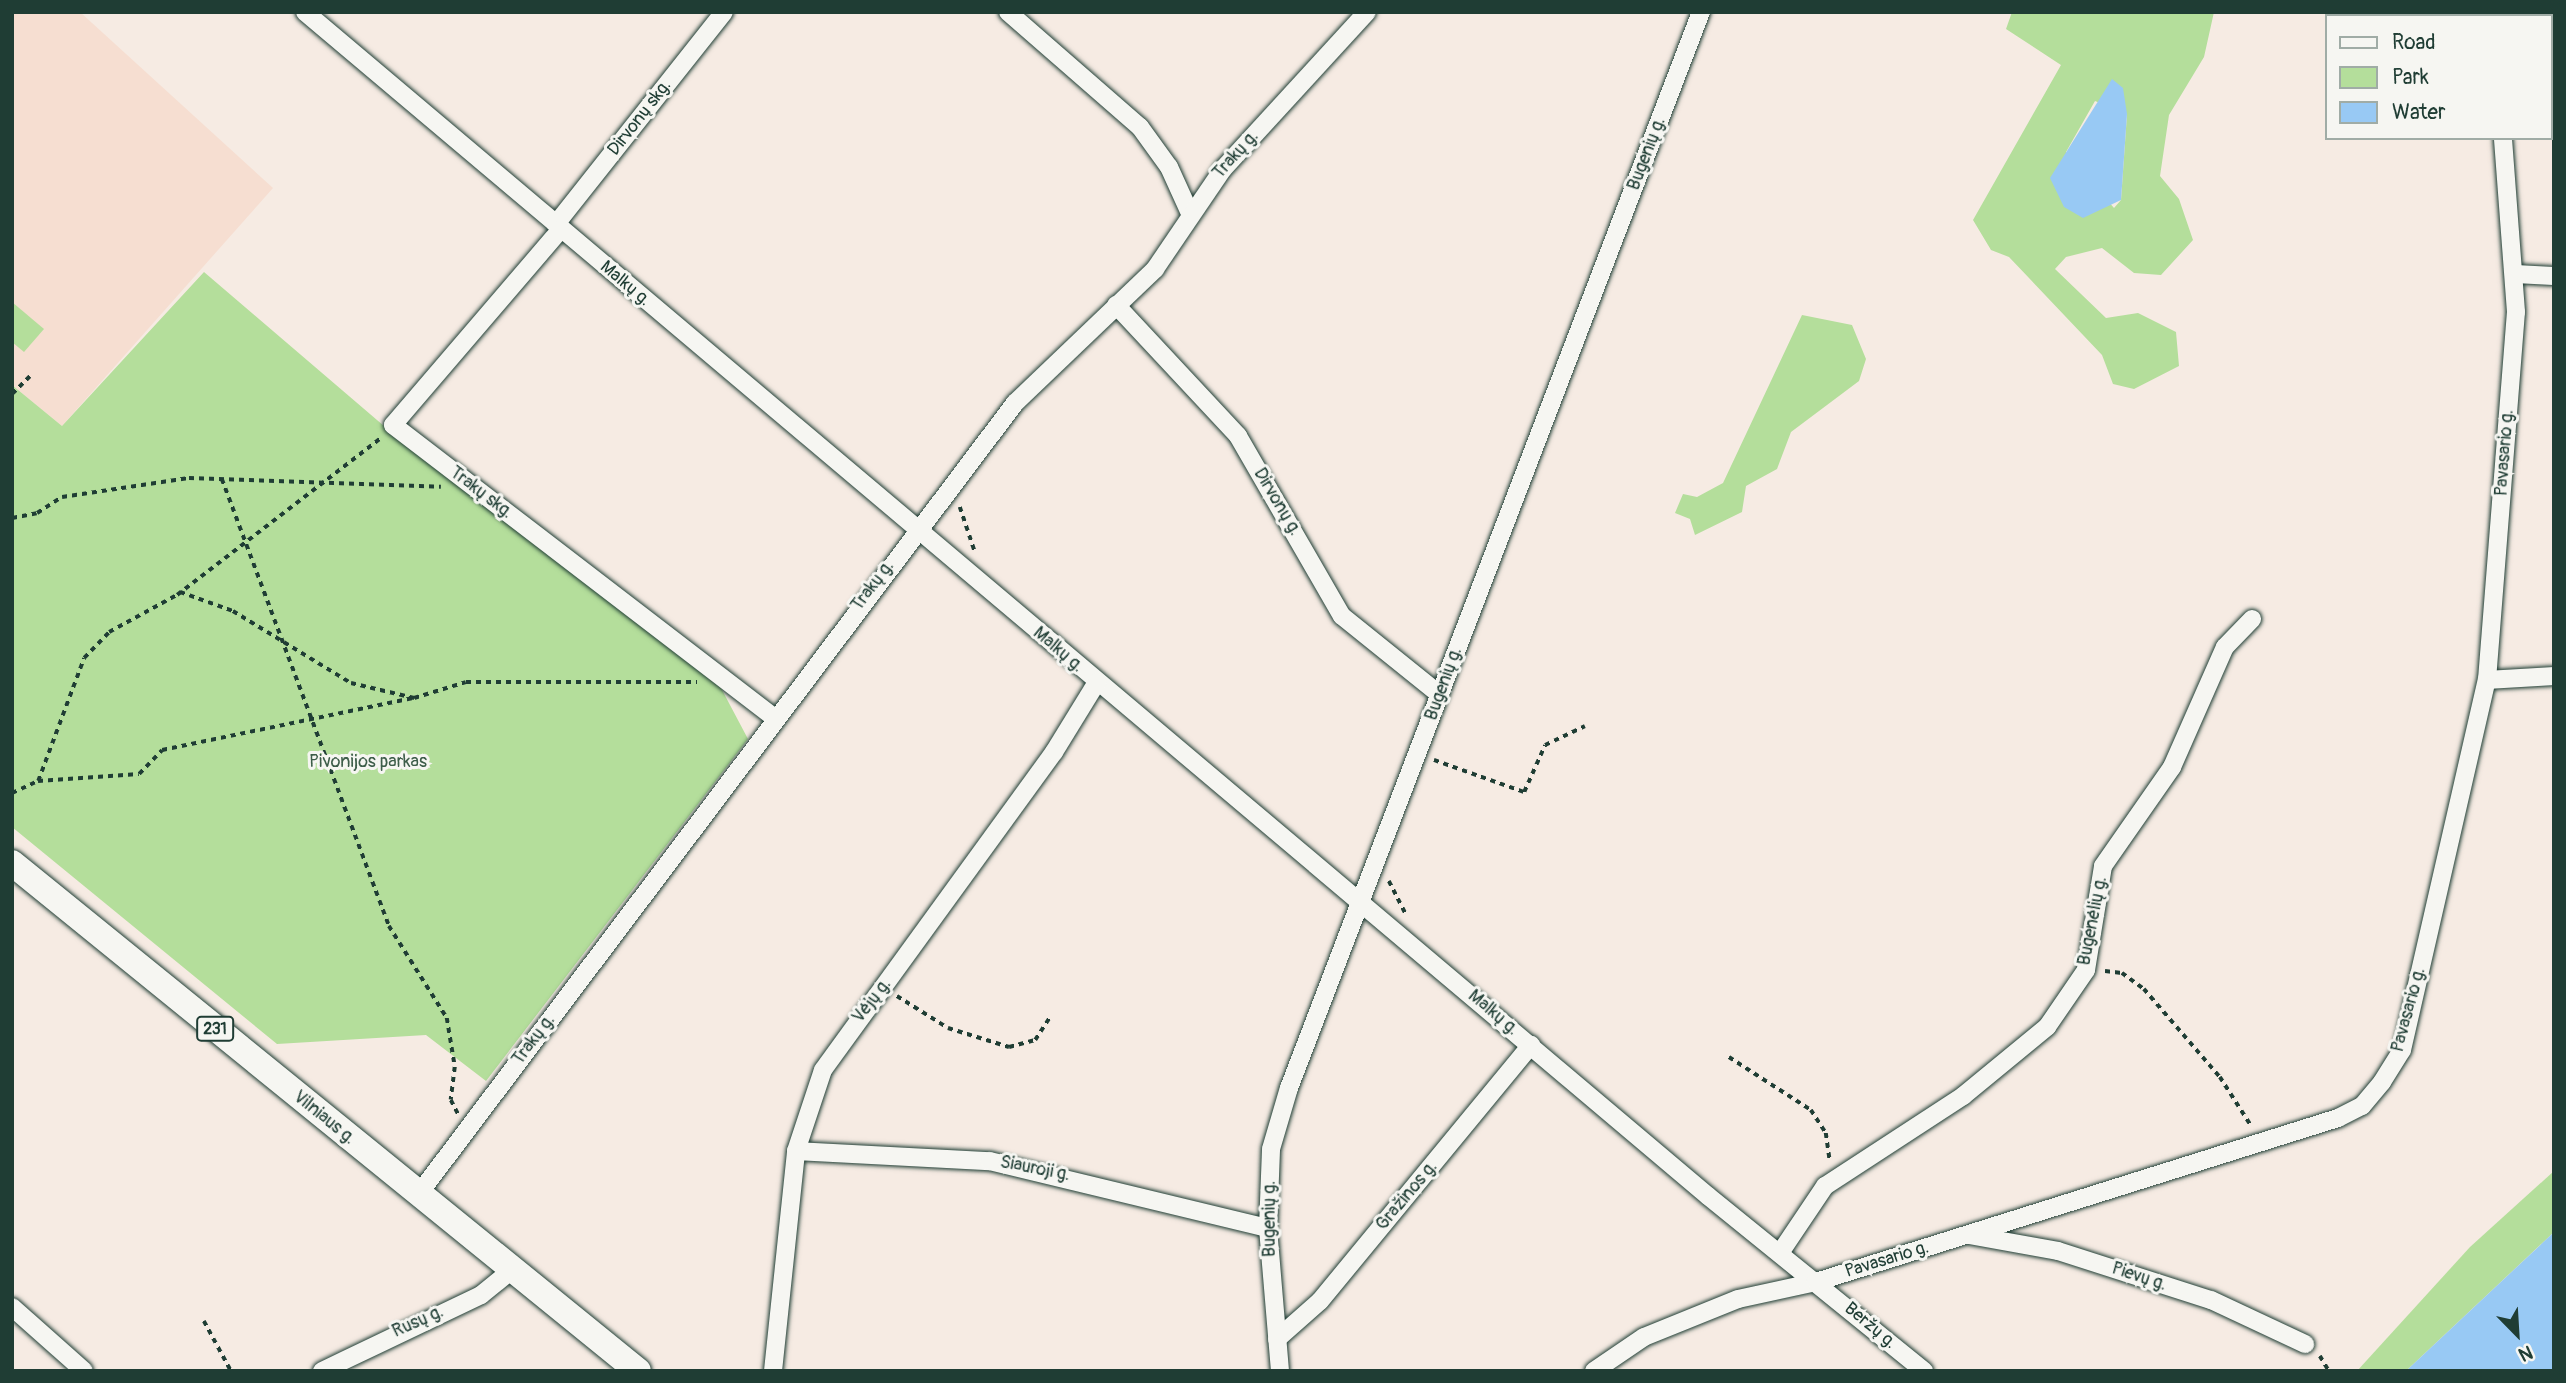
<!DOCTYPE html>
<meta charset="utf-8">
<style>
body{margin:0}
#map{position:relative;width:2566px;height:1383px;overflow:hidden;background:#f6ebe3;font-family:Pangolin,sans-serif}
div>[style]{position:absolute}
.built>*{inset:0;background:#f6ded1}
.green>*{inset:0;background:#b4de9b}
.water>*{inset:0;background:#98c9f4}
.path>*{height:3.5px;margin-top:-1.75px;transform-origin:0;background:repeating-linear-gradient(90deg,#1f3d34 0 5px,transparent 0 10px)}
.roads{filter:drop-shadow(0 0 2px #1f3d34) drop-shadow(0 0 2px #1f3d34)}
.minor>*{height:18px;margin:-9px;padding:0 9px;transform-origin:9px;border-radius:9px;background:#f6f6f2}
.primary>*{height:26px;margin:-13px;padding:0 13px;transform-origin:13px;border-radius:13px;background:#f6f6f2}
span{translate:-50% -50%;white-space:nowrap;text-align:center;line-height:1.15;-webkit-text-stroke:6px #f6f6f2;paint-order:stroke}
.shield-label span{padding:2px 5px;background:#f6f6f2;border:2px solid;border-radius:5px;-webkit-text-stroke-width:0}
.shield-label{font-size:16px;color:#1f3d34;font-weight:700}
.street-label{font-size:18px;color:#1f3d34}
.park-label{font-size:18px;color:#3d5d49}
.frame{position:absolute;inset:0;border:14px solid #1f3d34;pointer-events:none}
.legend{position:absolute;left:2325px;top:14px;width:228px;height:126px;box-sizing:border-box;background:#f6f6f2;border:2px solid #a0aca6;margin:0;padding:9px 12px;list-style:none;font-size:21px;color:#1f3d34}
.legend li{display:flex;align-items:center;gap:14px;height:35px}
.legend b{width:35px;border:2px solid #a0aca6}
.north{position:absolute;left:2482px;top:1299px;width:70px;height:70px;-webkit-text-stroke:5px #f6f6f2;paint-order:stroke;rotate:156deg;font-size:19px;font-weight:700;line-height:28px;text-align:center;color:#1f3d34}
.north::after{content:'';display:block;margin:auto;width:24px;height:32px;background:#1f3d34;clip-path:polygon(50% 0,100% 100%,50% 72%,0 100%)}
</style>
<div id="map">
<div class="built">
<div style="clip-path:polygon(12px 12px,80px 12px,273px 188px,62px 426px,12px 385px)"></div>
</div>
<div class="green">
<div style="clip-path:polygon(evenodd,2012px 12px,2214px 12px,2204px 57px,2169px 115px,2160px 176px,2179px 199px,2193px 240px,2161px 275px,2134px 273px,2102px 248px,2066px 257px,2055px 269px,2106px 318px,2138px 313px,2176px 332px,2179px 366px,2134px 389px,2113px 384px,2102px 355px,2009px 257px,1991px 250px,1973px 220px,2061px 65px,2006px 29px,2012px 12px,2095px 101px,2127px 114px,2121px 200px,2114px 208px,2066px 152px,2095px 101px)"></div>
<div style="clip-path:polygon(204px 272px,391px 432px,721px 688px,748px 739px,486px 1081px,426px 1035px,277px 1044px,12px 827px,12px 385px,62px 426px)"></div>
<div style="clip-path:polygon(12px 302px,44px 329px,24px 352px,12px 342px)"></div>
<div style="clip-path:polygon(1802px 315px,1852px 325px,1866px 359px,1859px 381px,1791px 432px,1777px 469px,1746px 486px,1742px 512px,1695px 535px,1690px 519px,1675px 513px,1683px 494px,1697px 497px,1723px 483px)"></div>
<div style="clip-path:polygon(2554px 1171px,2554px 1232px,2406px 1371px,2357px 1371px,2470px 1247px)"></div>
</div>
<div class="water">
<div style="clip-path:polygon(2112px 79px,2123px 88px,2127px 114px,2121px 200px,2083px 218px,2064px 207px,2050px 178px)"></div>
<div style="clip-path:polygon(2554px 1232px,2554px 1371px,2406px 1371px,2552px 1234px)"></div>
</div>
<div class="path">
<div style="left:12px;top:394px;width:25px;rotate:-45deg"></div>
<div style="left:222px;top:479px;width:477px;rotate:69.5deg"></div>
<div style="left:389px;top:926px;width:109px;rotate:57.8deg"></div>
<div style="left:447px;top:1018px;width:50px;rotate:80.7deg"></div>
<div style="left:455px;top:1067px;width:33px;rotate:97deg"></div>
<div style="left:451px;top:1100px;width:16px;rotate:63deg"></div>
<div style="left:960px;top:507px;width:47px;rotate:71.6deg"></div>
<div style="left:12px;top:518px;width:25px;rotate:-11deg"></div>
<div style="left:37px;top:513px;width:30px;rotate:-33deg"></div>
<div style="left:62px;top:497px;width:128px;rotate:-8.5deg"></div>
<div style="left:189px;top:478px;width:252px;rotate:2deg"></div>
<div style="left:180px;top:592px;width:56px;rotate:19.7deg"></div>
<div style="left:233px;top:611px;width:138px;rotate:31.4deg"></div>
<div style="left:351px;top:683px;width:65px;rotate:13.4deg"></div>
<div style="left:414px;top:698px;width:54px;rotate:-17.1deg"></div>
<div style="left:466px;top:682px;width:231px"></div>
<div style="left:1434px;top:760px;width:96px;rotate:19.6deg"></div>
<div style="left:1524px;top:792px;width:51px;rotate:-65.9deg"></div>
<div style="left:1545px;top:745px;width:44px;rotate:-25.4deg"></div>
<div style="left:38px;top:781px;width:101px;rotate:-4deg"></div>
<div style="left:139px;top:774px;width:33px;rotate:-46deg"></div>
<div style="left:162px;top:750px;width:255px;rotate:-11.7deg"></div>
<div style="left:12px;top:793px;width:29px;rotate:-25deg"></div>
<div style="left:38px;top:781px;width:131px;rotate:-69.5deg"></div>
<div style="left:84px;top:658px;width:36px;rotate:-46deg"></div>
<div style="left:109px;top:632px;width:77px;rotate:-28.6deg"></div>
<div style="left:177px;top:595px;width:259px;rotate:-37.6deg"></div>
<div style="left:1389px;top:881px;width:38px;rotate:63deg"></div>
<div style="left:2105px;top:971px;width:17px;rotate:7deg"></div>
<div style="left:2122px;top:973px;width:27px;rotate:36deg"></div>
<div style="left:2144px;top:989px;width:116px;rotate:49.2deg"></div>
<div style="left:2220px;top:1077px;width:59px;rotate:57.4deg"></div>
<div style="left:897px;top:996px;width:60px;rotate:32.1deg"></div>
<div style="left:948px;top:1028px;width:64px;rotate:17.3deg"></div>
<div style="left:1009px;top:1047px;width:27px;rotate:-15deg"></div>
<div style="left:1035px;top:1040px;width:27px;rotate:-57deg"></div>
<div style="left:1729px;top:1057px;width:98px;rotate:32.9deg"></div>
<div style="left:1811px;top:1110px;width:27px;rotate:57deg"></div>
<div style="left:1826px;top:1133px;width:27px;rotate:82deg"></div>
<div style="left:204px;top:1321px;width:57px;rotate:61.6deg"></div>
<div style="left:2320px;top:1356px;width:17px;rotate:59deg"></div>
</div>
<div class="roads">
<div class="minor">
<div style="left:305px;top:12px;width:1836px;rotate:40.16deg"></div>
<div style="left:1708px;top:1196px;width:278px;rotate:39deg"></div>
<div style="left:1008px;top:12px;width:175px;rotate:41.1deg"></div>
<div style="left:1140px;top:127px;width:49px;rotate:54.1deg"></div>
<div style="left:1169px;top:167px;width:48px;rotate:65.6deg"></div>
<div style="left:2464px;top:12px;width:4px;rotate:63deg"></div>
<div style="left:556px;top:224px;width:270px;rotate:-51.6deg"></div>
<div style="left:561px;top:229px;width:258px;rotate:130.6deg"></div>
<div style="left:393px;top:425px;width:481px;rotate:37.5deg"></div>
<div style="left:2515px;top:274px;width:39px;rotate:3deg"></div>
<div style="left:1116px;top:305px;width:179px;rotate:47deg"></div>
<div style="left:1238px;top:436px;width:208px;rotate:60deg"></div>
<div style="left:1342px;top:616px;width:124px;rotate:38.8deg"></div>
<div style="left:2487px;top:680px;width:67px;rotate:-3.4deg"></div>
<div style="left:796px;top:1151px;width:194px;rotate:3deg"></div>
<div style="left:990px;top:1161px;width:286px;rotate:13.6deg"></div>
<div style="left:418px;top:1195px;width:992px;rotate:-52.99deg"></div>
<div style="left:1015px;top:403px;width:194px;rotate:-43.7deg"></div>
<div style="left:1155px;top:269px;width:121px;rotate:-55.8deg"></div>
<div style="left:1223px;top:169px;width:213px;rotate:-47.5deg"></div>
<div style="left:1969px;top:1235px;width:90px;rotate:10.2deg"></div>
<div style="left:2058px;top:1251px;width:161px;rotate:17.8deg"></div>
<div style="left:2211px;top:1300px;width:104px;rotate:25.1deg"></div>
<div style="left:1780px;top:1253px;width:81px;rotate:-56.1deg"></div>
<div style="left:1825px;top:1186px;width:165px;rotate:-33.1deg"></div>
<div style="left:1963px;top:1096px;width:109px;rotate:-39.4deg"></div>
<div style="left:2047px;top:1027px;width:69px;rotate:-55.6deg"></div>
<div style="left:2086px;top:970px;width:105px;rotate:-80.7deg"></div>
<div style="left:2103px;top:866px;width:121px;rotate:-55.1deg"></div>
<div style="left:2172px;top:767px;width:131px;rotate:-66.2deg"></div>
<div style="left:2225px;top:647px;width:39px;rotate:-46deg"></div>
<div style="left:12px;top:1307px;width:96px;rotate:41.6deg"></div>
<div style="left:1277px;top:1339px;width:57px;rotate:-41.5deg"></div>
<div style="left:1320px;top:1301px;width:332px;rotate:-50.5deg"></div>
<div style="left:322px;top:1371px;width:176px;rotate:-25.5deg"></div>
<div style="left:481px;top:1295px;width:38px;rotate:-39deg"></div>
<div style="left:773px;top:1371px;width:221px;rotate:-84deg"></div>
<div style="left:796px;top:1151px;width:85px;rotate:-71.6deg"></div>
<div style="left:823px;top:1070px;width:393px;rotate:-54deg"></div>
<div style="left:1054px;top:752px;width:82px;rotate:-58.4deg"></div>
<div style="left:1280px;top:1371px;width:144px;rotate:-94.8deg"></div>
<div style="left:1268px;top:1228px;width:79px;rotate:-87.8deg"></div>
<div style="left:1271px;top:1149px;width:64px;rotate:-73.6deg"></div>
<div style="left:1289px;top:1088px;width:1152px;rotate:-69.05deg"></div>
<div style="left:1594px;top:1371px;width:60px;rotate:-34.2deg"></div>
<div style="left:1644px;top:1337px;width:101px;rotate:-22deg"></div>
<div style="left:1738px;top:1299px;width:80px;rotate:-12.3deg"></div>
<div style="left:1816px;top:1282px;width:547px;rotate:-17.44deg"></div>
<div style="left:2338px;top:1118px;width:27px;rotate:-27deg"></div>
<div style="left:2362px;top:1106px;width:31px;rotate:-50deg"></div>
<div style="left:2382px;top:1082px;width:38px;rotate:-58deg"></div>
<div style="left:2402px;top:1050px;width:380px;rotate:-77.1deg"></div>
<div style="left:2487px;top:680px;width:369px;rotate:-85.5deg"></div>
<div style="left:2516px;top:312px;width:174px;rotate:-94.3deg"></div>
</div>
<div class="primary">
<div style="left:12px;top:863px;width:806px;rotate:39.06deg"></div>
</div>
</div>
<div class="shield-label">
<span style="left:215px;top:1029px">231</span>
</div>
<div class="street-label">
<span style="left:640px;top:118px;rotate:-52deg">Dirvonų skg.</span>
<span style="left:1647px;top:154px;rotate:-69deg">Bugenių g.</span>
<span style="left:1236px;top:155px;rotate:-48deg">Trakų g.</span>
<span style="left:625px;top:284px;rotate:40deg">Malkų g.</span>
<span style="left:2505px;top:453px;rotate:-86deg">Pavasario g.</span>
<span style="left:481px;top:493px;rotate:37deg">Trakų skg.</span>
<span style="left:1277px;top:502px;rotate:59deg">Dirvonų g.</span>
<span style="left:873px;top:586px;rotate:-53deg">Trakų g.</span>
<span style="left:1058px;top:650px;rotate:40deg">Malkų g.</span>
<span style="left:1444px;top:684px;rotate:-70deg">Bugenių g.</span>
<span style="left:2093px;top:921px;rotate:-79deg">Bugenėlių g.</span>
<span style="left:872px;top:1001px;rotate:-52deg">Vėjų g.</span>
<span style="left:2409px;top:1010px;rotate:-75deg">Pavasario g.</span>
<span style="left:1493px;top:1013px;rotate:40deg">Malkų g.</span>
<span style="left:534px;top:1040px;rotate:-53deg">Trakų g.</span>
<span style="left:324px;top:1118px;rotate:39deg">Vilniaus g.</span>
<span style="left:1035px;top:1169px;rotate:11deg">Siauroji g.</span>
<span style="left:1407px;top:1196px;rotate:-50deg">Gražinos g.</span>
<span style="left:1270px;top:1219px;rotate:-90deg">Bugenių g.</span>
<span style="left:1887px;top:1260px;rotate:-17deg">Pavasario g.</span>
<span style="left:2139px;top:1277px;rotate:18deg">Pievų g.</span>
<span style="left:418px;top:1322px;rotate:-24deg">Rusų g.</span>
<span style="left:1870px;top:1326px;rotate:40deg">Beržų g.</span>
</div>
<div class="park-label">
<span style="left:368px;top:762px">Pivonijos parkas</span>
</div>
<div class="frame"></div>
<ul class="legend">
<li><b style="height:9px;background:#f6f6f2"></b>Road</li>
<li><b style="height:19px;background:#b4de9b"></b>Park</li>
<li><b style="height:19px;background:#98c9f4"></b>Water</li>
</ul>
<div class="north">N</div>
</div>
